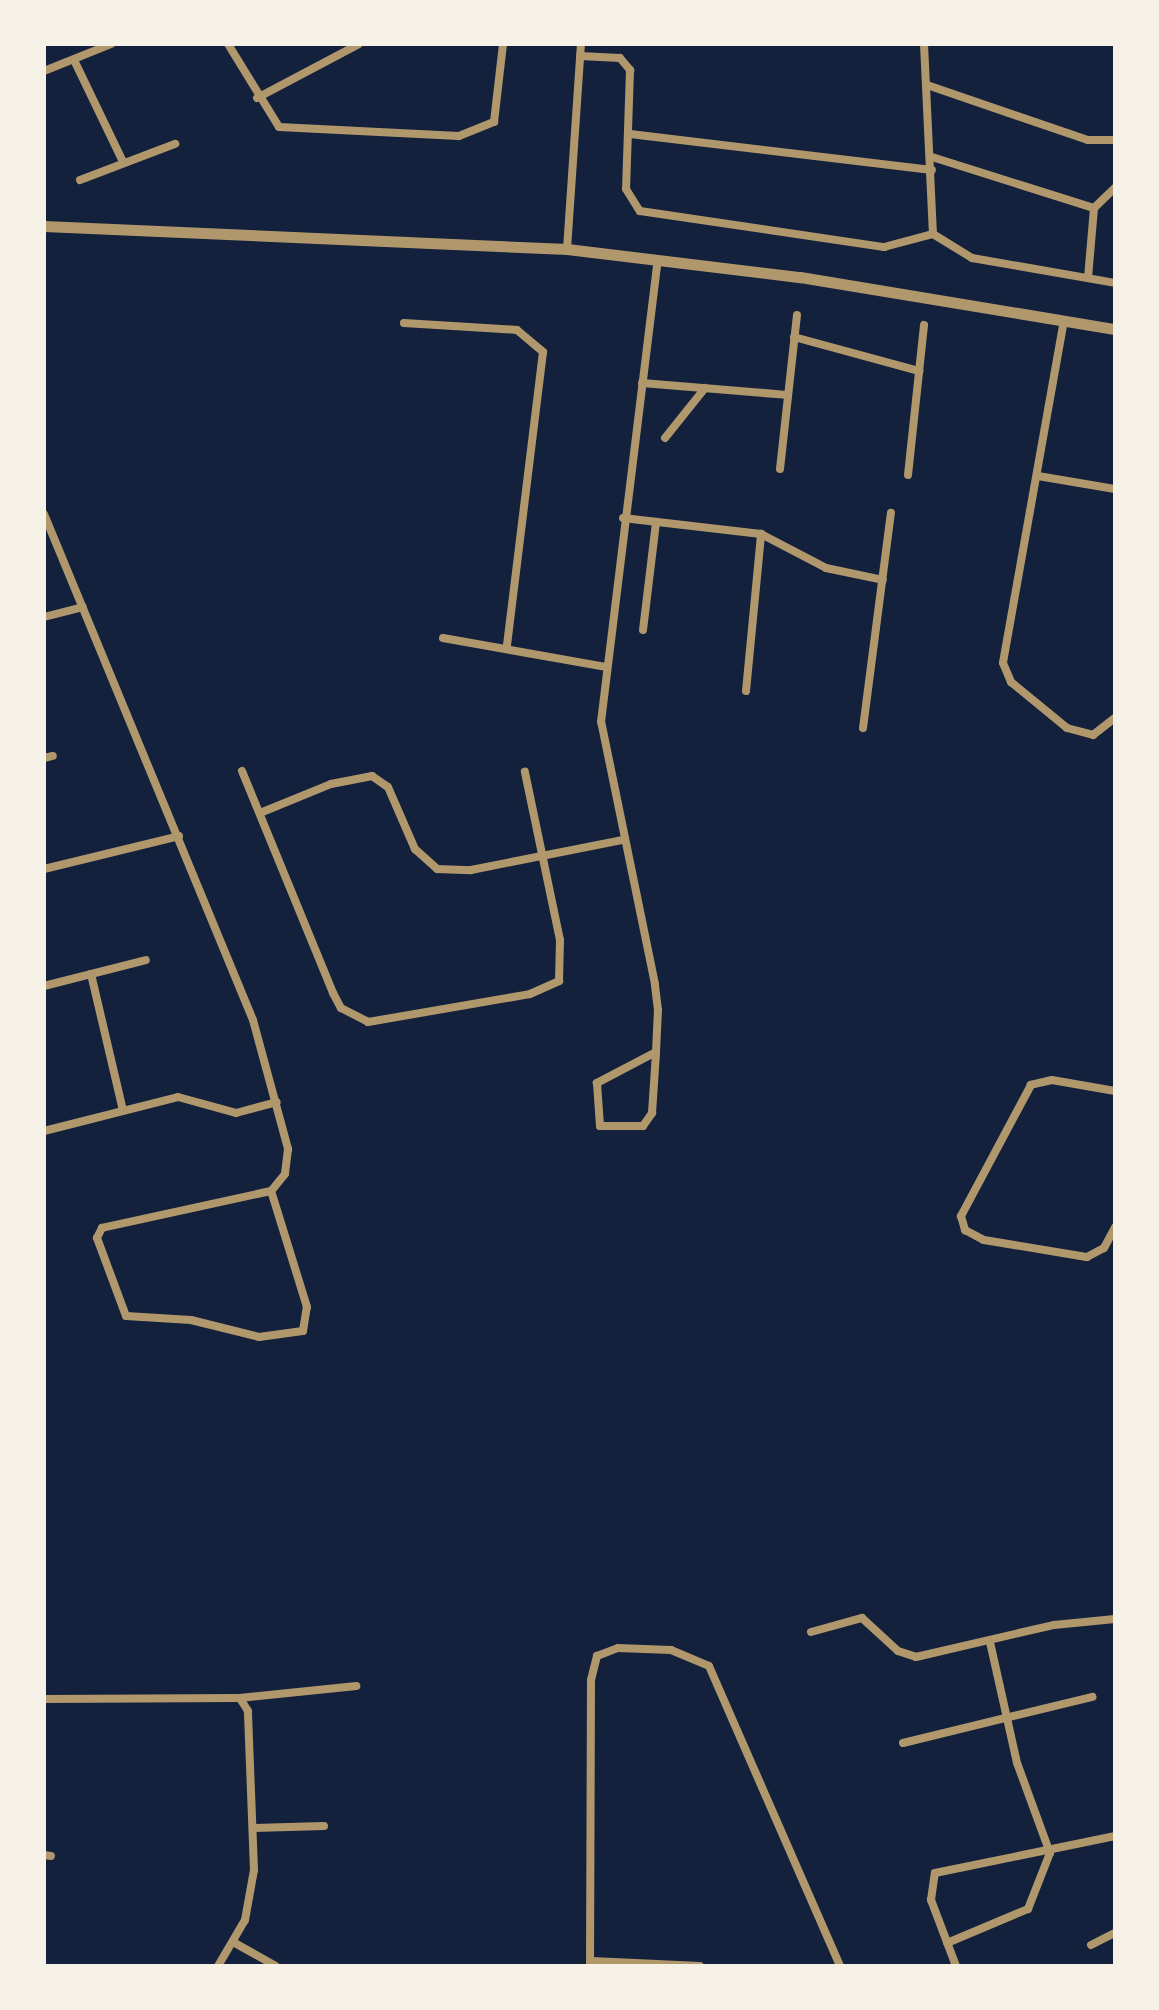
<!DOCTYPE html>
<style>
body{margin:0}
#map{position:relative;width:1159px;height:2010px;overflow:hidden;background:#14213d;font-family:"Archivo Narrow",sans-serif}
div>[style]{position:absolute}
.minor>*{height:8px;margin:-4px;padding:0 4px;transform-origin:4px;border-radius:4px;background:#b1986c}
.tertiary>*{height:11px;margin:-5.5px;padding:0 5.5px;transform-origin:5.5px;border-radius:5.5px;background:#b1986c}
span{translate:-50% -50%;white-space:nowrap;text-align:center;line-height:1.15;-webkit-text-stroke:6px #f6f1e7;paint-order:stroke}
.frame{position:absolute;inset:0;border:46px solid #f6f1e7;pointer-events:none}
</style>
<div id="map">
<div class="minor">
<div style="left:228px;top:44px;width:97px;rotate:58.4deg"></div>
<div style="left:279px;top:127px;width:180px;rotate:2.9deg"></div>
<div style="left:459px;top:136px;width:38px;rotate:-22deg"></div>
<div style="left:494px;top:122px;width:79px;rotate:-83.4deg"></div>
<div style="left:924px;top:44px;width:190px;rotate:87.3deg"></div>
<div style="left:933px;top:234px;width:46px;rotate:31.6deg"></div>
<div style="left:972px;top:258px;width:145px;rotate:9.9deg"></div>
<div style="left:580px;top:56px;width:40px;rotate:2.9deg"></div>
<div style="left:620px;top:58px;width:16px;rotate:50deg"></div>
<div style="left:630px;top:70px;width:119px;rotate:91.9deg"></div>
<div style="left:626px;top:189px;width:26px;rotate:58deg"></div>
<div style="left:640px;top:211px;width:247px;rotate:8.4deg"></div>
<div style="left:884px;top:247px;width:51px;rotate:-14.9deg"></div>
<div style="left:74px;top:60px;width:113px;rotate:64.3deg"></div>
<div style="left:44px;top:71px;width:72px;rotate:-21.9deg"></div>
<div style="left:927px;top:85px;width:170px;rotate:18.9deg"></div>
<div style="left:1088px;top:140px;width:27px"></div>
<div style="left:257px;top:98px;width:115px;rotate:-27.9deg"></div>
<div style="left:630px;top:134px;width:304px;rotate:6.8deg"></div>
<div style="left:932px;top:157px;width:170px;rotate:17.5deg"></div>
<div style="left:80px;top:180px;width:102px;rotate:-20.8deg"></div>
<div style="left:567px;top:249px;width:205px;rotate:-86.1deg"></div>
<div style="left:1088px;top:278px;width:70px;rotate:-85.1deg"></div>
<div style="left:1094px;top:208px;width:29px;rotate:-44deg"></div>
<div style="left:1064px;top:320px;width:348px;rotate:100.1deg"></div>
<div style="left:1003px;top:663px;width:21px;rotate:67deg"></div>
<div style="left:1011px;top:682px;width:72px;rotate:39.4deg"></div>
<div style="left:1067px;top:728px;width:27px;rotate:15deg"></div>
<div style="left:1093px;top:735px;width:28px;rotate:-38deg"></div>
<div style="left:404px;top:323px;width:113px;rotate:3.5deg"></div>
<div style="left:517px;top:330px;width:34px;rotate:40deg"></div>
<div style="left:543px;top:352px;width:296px;rotate:97deg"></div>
<div style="left:794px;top:337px;width:130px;rotate:15.2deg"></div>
<div style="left:642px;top:383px;width:145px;rotate:4.7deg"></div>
<div style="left:665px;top:438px;width:64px;rotate:-51.3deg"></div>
<div style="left:780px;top:469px;width:155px;rotate:-83.7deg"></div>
<div style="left:908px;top:475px;width:151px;rotate:-83.9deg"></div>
<div style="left:1038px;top:476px;width:78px;rotate:9.6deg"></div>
<div style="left:44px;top:514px;width:547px;rotate:67.56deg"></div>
<div style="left:253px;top:1020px;width:134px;rotate:74.8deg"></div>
<div style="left:288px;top:1149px;width:25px;rotate:97deg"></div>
<div style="left:285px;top:1174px;width:22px;rotate:129deg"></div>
<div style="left:271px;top:1191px;width:173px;rotate:167.7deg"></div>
<div style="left:102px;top:1228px;width:11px;rotate:117deg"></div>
<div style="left:97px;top:1238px;width:83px;rotate:69.6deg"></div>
<div style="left:126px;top:1316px;width:65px;rotate:3.5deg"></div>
<div style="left:191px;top:1320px;width:70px;rotate:14deg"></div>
<div style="left:259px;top:1337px;width:44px;rotate:-7.8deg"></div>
<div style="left:303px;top:1331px;width:24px;rotate:-81deg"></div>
<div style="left:307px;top:1307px;width:121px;rotate:-107.2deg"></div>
<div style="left:623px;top:518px;width:139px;rotate:6.6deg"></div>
<div style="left:761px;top:534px;width:73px;rotate:27.6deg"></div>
<div style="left:826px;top:568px;width:58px;rotate:11.9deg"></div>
<div style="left:44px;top:617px;width:40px;rotate:-14.4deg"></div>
<div style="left:643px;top:630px;width:109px;rotate:-83.1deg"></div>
<div style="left:443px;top:638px;width:165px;rotate:10.1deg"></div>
<div style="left:746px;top:691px;width:158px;rotate:-84.5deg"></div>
<div style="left:863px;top:728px;width:217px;rotate:-82.6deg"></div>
<div style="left:44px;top:758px;width:9px;rotate:-13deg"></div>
<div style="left:242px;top:771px;width:240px;rotate:67.7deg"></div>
<div style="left:333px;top:993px;width:17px;rotate:62deg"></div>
<div style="left:341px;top:1008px;width:30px;rotate:27deg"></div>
<div style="left:368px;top:1022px;width:164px;rotate:-9.8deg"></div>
<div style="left:530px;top:994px;width:32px;rotate:-24deg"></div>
<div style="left:559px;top:981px;width:41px;rotate:-88.6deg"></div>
<div style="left:560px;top:940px;width:172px;rotate:-101.8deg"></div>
<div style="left:260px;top:813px;width:77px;rotate:-22.2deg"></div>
<div style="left:331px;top:784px;width:42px;rotate:-11deg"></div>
<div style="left:372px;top:776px;width:19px;rotate:35deg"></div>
<div style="left:388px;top:787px;width:68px;rotate:66.5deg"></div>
<div style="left:415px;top:849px;width:30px;rotate:42deg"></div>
<div style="left:437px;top:869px;width:34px;rotate:2deg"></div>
<div style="left:471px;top:870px;width:155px;rotate:-11.2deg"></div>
<div style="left:44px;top:869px;width:139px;rotate:-13.7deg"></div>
<div style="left:91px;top:974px;width:140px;rotate:76.8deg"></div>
<div style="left:44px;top:986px;width:105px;rotate:-14.3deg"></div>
<div style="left:656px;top:1052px;width:67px;rotate:152.3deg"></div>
<div style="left:597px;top:1083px;width:43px;rotate:86deg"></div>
<div style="left:600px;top:1126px;width:43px"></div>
<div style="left:643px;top:1126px;width:16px;rotate:-55deg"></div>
<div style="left:652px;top:1113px;width:61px;rotate:-86.2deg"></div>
<div style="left:656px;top:1052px;width:42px;rotate:-87.3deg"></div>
<div style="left:658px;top:1010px;width:26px;rotate:-97deg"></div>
<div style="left:655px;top:984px;width:268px;rotate:-101.6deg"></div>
<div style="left:601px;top:722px;width:466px;rotate:-83deg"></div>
<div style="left:1115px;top:1091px;width:64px;rotate:-170.1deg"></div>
<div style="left:1052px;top:1080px;width:22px;rotate:167deg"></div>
<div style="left:1031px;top:1085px;width:149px;rotate:118.1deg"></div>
<div style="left:961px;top:1216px;width:15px;rotate:74deg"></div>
<div style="left:965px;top:1230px;width:21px;rotate:28deg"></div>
<div style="left:984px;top:1240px;width:104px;rotate:9.4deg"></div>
<div style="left:1087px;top:1257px;width:19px;rotate:-28deg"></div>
<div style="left:1104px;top:1248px;width:24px;rotate:-62deg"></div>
<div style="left:44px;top:1131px;width:138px;rotate:-14.2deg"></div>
<div style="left:178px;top:1097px;width:60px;rotate:15.4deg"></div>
<div style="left:236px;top:1113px;width:42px;rotate:-15deg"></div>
<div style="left:811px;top:1632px;width:53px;rotate:-15.4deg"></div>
<div style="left:862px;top:1618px;width:49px;rotate:42.5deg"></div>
<div style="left:898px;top:1651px;width:19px;rotate:18deg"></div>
<div style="left:916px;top:1657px;width:142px;rotate:-13.1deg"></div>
<div style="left:1054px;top:1625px;width:61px;rotate:-5.6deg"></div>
<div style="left:44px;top:1699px;width:196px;rotate:-0.3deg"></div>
<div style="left:240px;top:1698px;width:117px;rotate:-5.9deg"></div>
<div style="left:903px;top:1743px;width:195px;rotate:-13.7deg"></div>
<div style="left:254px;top:1828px;width:70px;rotate:-1.6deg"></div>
<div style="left:44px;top:1855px;width:7px;rotate:8deg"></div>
<div style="left:233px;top:1942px;width:49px;rotate:29.2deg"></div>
<div style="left:947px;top:1943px;width:88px;rotate:-22.8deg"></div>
<div style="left:1028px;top:1909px;width:60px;rotate:-68.6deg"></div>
<div style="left:1050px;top:1853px;width:96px;rotate:-110.1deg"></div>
<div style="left:1017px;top:1763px;width:124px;rotate:-102.6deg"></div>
<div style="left:1091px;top:1945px;width:27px;rotate:-27deg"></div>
<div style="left:592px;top:1961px;width:108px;rotate:2.7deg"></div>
<div style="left:218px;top:1966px;width:53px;rotate:-59.6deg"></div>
<div style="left:245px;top:1920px;width:51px;rotate:-79.8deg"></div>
<div style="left:254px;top:1870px;width:159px;rotate:-92.2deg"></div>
<div style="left:248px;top:1711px;width:15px;rotate:-122deg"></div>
<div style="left:590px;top:1966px;width:286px;rotate:-89.8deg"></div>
<div style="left:591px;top:1680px;width:25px;rotate:-76deg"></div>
<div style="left:597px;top:1656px;width:22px;rotate:-21deg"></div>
<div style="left:618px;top:1648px;width:53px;rotate:2.2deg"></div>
<div style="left:671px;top:1650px;width:41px;rotate:22.8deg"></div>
<div style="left:709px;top:1666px;width:327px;rotate:66.4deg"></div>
<div style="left:956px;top:1966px;width:71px;rotate:-110.7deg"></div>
<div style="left:931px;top:1900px;width:27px;rotate:-82deg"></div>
<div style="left:935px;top:1873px;width:184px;rotate:-11.6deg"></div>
</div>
<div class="tertiary">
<div style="left:44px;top:226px;width:524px;rotate:2.52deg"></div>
<div style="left:567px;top:249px;width:235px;rotate:6.9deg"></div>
<div style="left:800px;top:277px;width:319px;rotate:9.4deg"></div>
</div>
<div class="frame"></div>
</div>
